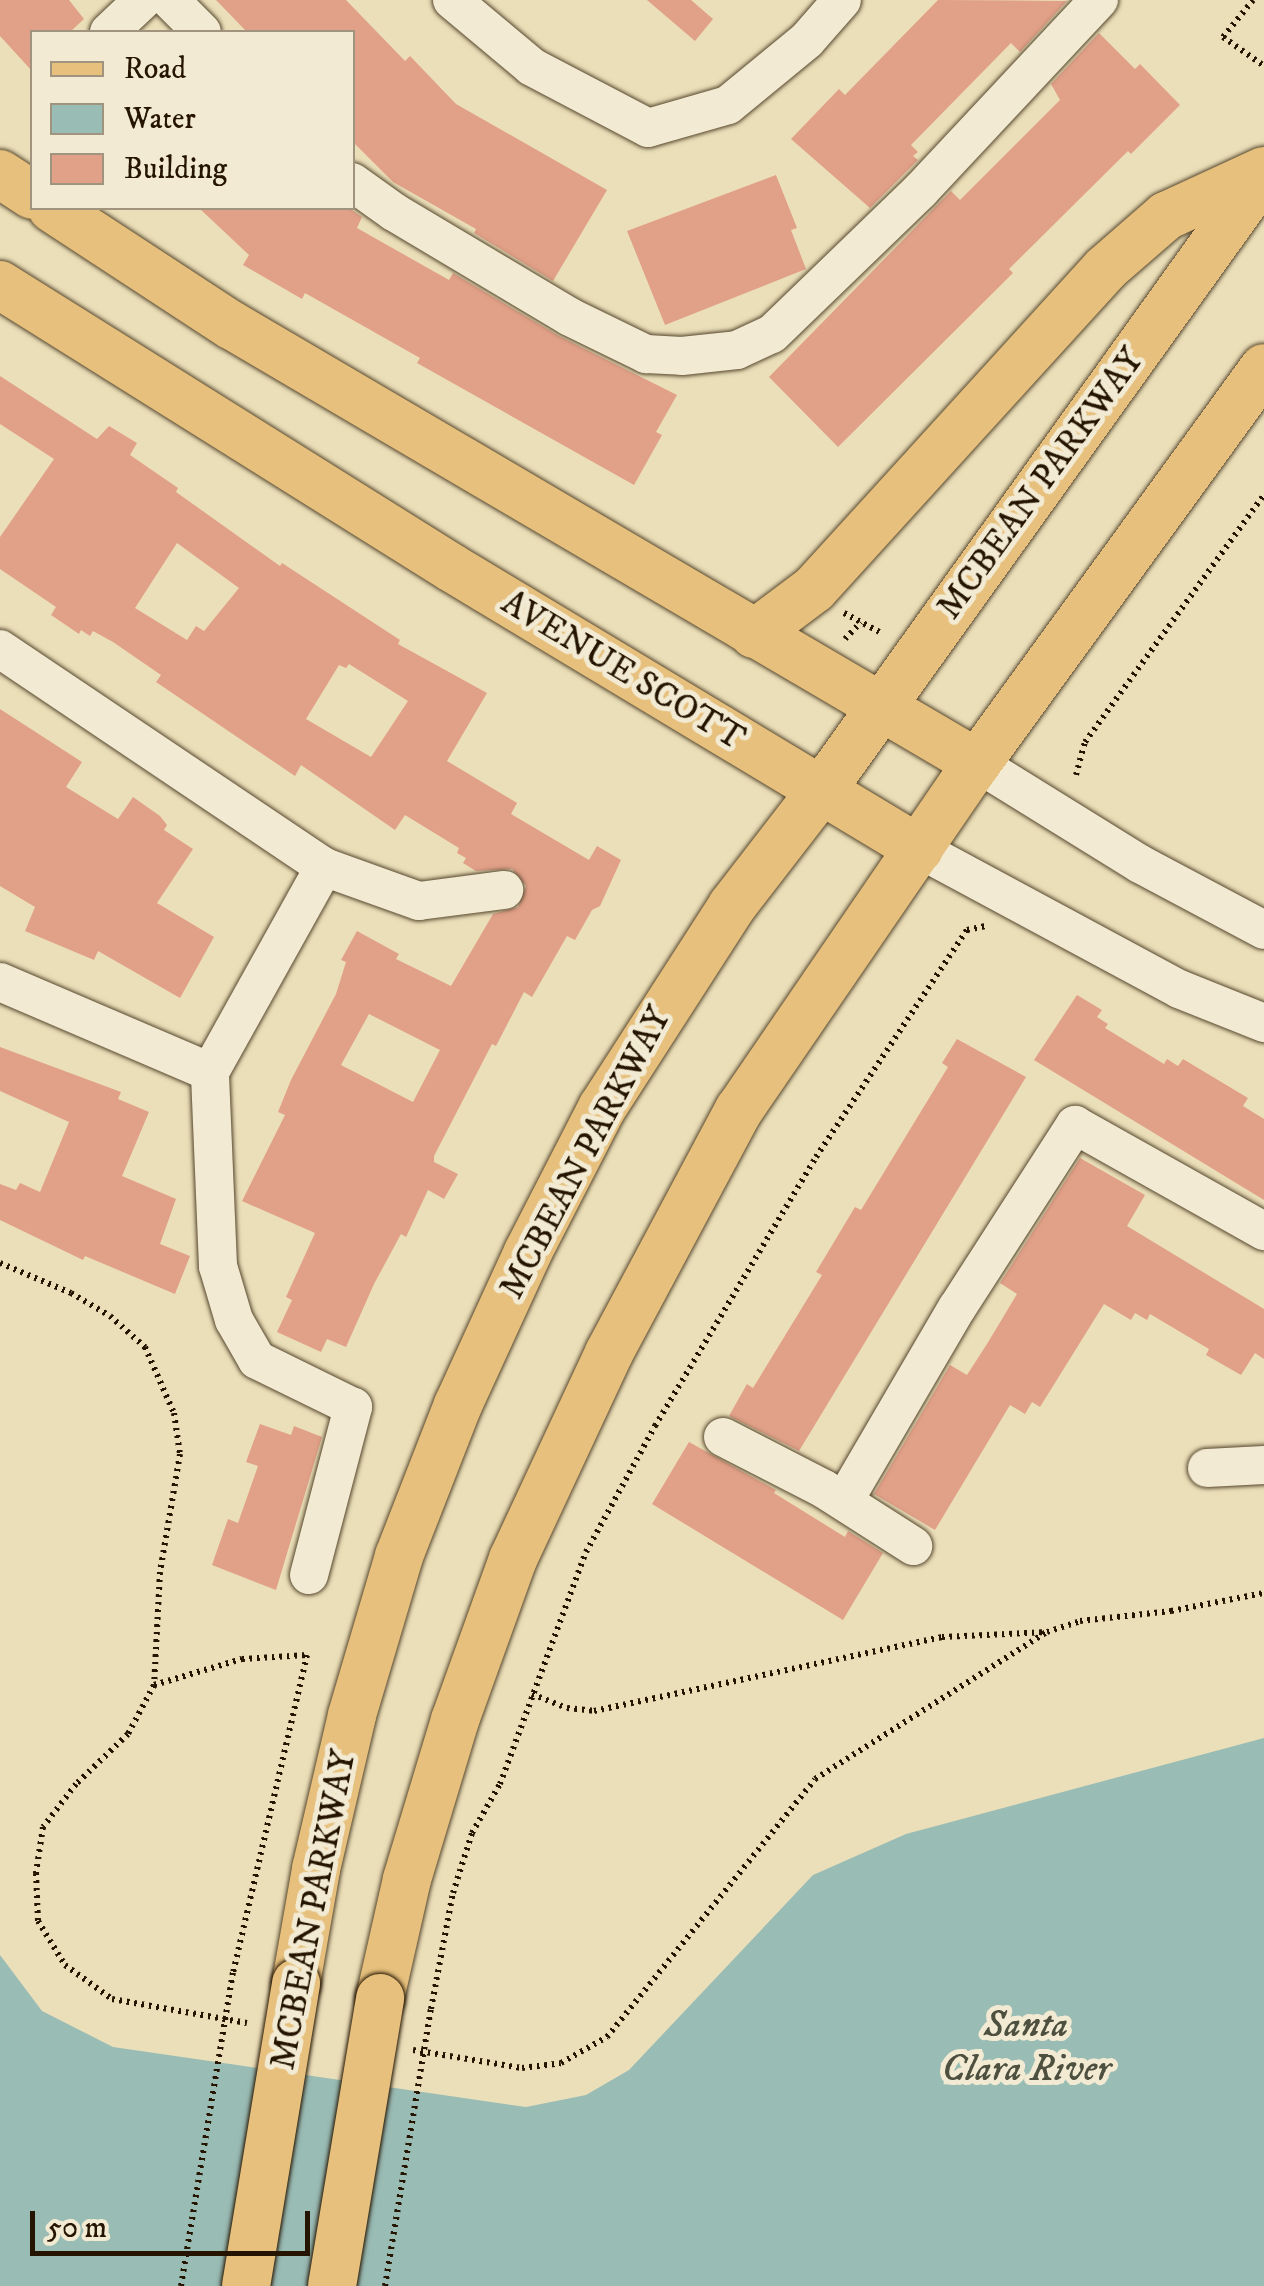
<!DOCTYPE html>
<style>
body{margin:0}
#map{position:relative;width:1264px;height:2286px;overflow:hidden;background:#ebdfb9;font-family:"IM FELL DW Pica",serif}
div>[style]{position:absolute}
.water>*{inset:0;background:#99bcb5}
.building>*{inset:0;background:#e1a088}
.path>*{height:6px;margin-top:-3px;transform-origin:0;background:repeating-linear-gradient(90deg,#241400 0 2.5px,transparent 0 7.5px)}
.roads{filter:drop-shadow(0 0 2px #56472e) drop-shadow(0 0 2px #56472e)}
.minor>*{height:38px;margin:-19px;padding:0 19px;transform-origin:19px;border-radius:19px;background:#f2ead2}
.major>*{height:48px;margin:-24px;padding:0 24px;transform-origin:24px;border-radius:24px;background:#e6c07c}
.path-bridge>*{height:6px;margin-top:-3px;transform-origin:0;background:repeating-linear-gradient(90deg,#241400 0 2.5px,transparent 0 7.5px)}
.bridges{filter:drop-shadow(0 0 2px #241400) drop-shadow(0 0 2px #241400)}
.major-bridge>*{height:48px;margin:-24px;padding:0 24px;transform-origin:24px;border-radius:24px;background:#e6c07c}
span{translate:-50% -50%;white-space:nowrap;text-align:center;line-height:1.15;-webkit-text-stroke:10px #f2ead2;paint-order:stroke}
.street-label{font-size:35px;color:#241400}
.water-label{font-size:38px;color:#4d4f3f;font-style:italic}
.legend{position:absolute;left:30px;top:30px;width:325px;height:180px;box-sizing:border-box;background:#f2ead2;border:2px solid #a0947e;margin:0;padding:12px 18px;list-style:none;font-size:30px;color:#241400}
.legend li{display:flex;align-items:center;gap:20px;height:50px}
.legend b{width:50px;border:2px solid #a0947e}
.scale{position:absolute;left:30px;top:2211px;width:280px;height:45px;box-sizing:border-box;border:5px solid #241400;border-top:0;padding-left:12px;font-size:30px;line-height:35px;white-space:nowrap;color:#241400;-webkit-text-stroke:8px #f2ead2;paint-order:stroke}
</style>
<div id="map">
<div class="water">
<div style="clip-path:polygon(1264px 1738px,1264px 2286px,0 2286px,0 1955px,42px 2011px,113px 2047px,526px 2107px,586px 2095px,629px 2070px,813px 1875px,906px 1834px)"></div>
</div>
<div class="building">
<div style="clip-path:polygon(0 0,69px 0,84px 19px,70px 32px,32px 32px,32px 71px,0 36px)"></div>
<div style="clip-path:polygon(216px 0,346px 0,405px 61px,410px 56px,456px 104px,607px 190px,553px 281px,474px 233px,476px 229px,393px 182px,352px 141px,352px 32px,247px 32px)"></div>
<div style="clip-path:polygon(647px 0,691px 0,713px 19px,695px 41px)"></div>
<div style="clip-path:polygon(938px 0,1067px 1px,1020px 52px,1011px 43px,911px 145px,918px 152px,913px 156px,918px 160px,870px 208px,791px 139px,839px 89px,845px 95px)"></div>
<div style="clip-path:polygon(1099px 33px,1135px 69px,1140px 64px,1180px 105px,1131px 154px,1128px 151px,1009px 269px,1013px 273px,838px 447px,769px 377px,951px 191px,960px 200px,1060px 100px,1051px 84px)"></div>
<div style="clip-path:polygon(776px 175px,797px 228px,791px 230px,806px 269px,665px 325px,627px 231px)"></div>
<div style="clip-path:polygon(199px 208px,349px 208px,362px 217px,357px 228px,449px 280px,453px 273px,559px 336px,677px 395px,656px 432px,662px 435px,634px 485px,417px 363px,420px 358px,305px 293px,302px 299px,243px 265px,249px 255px)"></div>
<div style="clip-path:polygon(evenodd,0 376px,97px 439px,109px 426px,137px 443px,130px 455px,178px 488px,176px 492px,280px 566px,282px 563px,400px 640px,398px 644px,487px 693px,447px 761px,517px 803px,511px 814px,589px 860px,597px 846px,621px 860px,600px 906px,592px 910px,575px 940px,567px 936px,532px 997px,524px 992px,496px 1046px,492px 1044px,434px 1156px,434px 1162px,458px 1174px,444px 1199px,428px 1190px,406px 1237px,401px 1234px,374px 1284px,346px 1347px,327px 1339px,321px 1352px,277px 1332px,292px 1300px,286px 1297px,315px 1233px,242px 1201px,285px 1115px,278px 1112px,291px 1080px,336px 994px,346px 962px,341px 960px,357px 931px,399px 954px,396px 959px,451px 986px,493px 914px,518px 907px,526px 886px,512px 869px,476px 871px,463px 863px,466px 858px,457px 853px,459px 848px,405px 815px,395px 830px,301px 765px,295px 776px,156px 682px,161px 675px,113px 642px,93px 631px,90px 636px,81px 630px,79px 634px,51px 615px,56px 607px,0 569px,0 537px,54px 459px,0 424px,0 376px,177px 543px,239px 588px,204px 631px,196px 626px,187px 640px,135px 608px,177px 543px,0 376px,349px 664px,408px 701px,371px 757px,306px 719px,339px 665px,346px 668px,349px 664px,0 376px,369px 1014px,440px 1050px,413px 1102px,341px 1065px,369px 1014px)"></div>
<div style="clip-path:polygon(0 709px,82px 762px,66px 787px,118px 819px,133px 797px,160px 816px,167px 825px,164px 830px,193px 849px,157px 903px,214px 937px,180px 998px,98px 951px,94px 960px,25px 931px,35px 907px,0 886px)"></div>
<div style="clip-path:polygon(1077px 995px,1102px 1010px,1097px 1017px,1108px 1024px,1105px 1028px,1164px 1064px,1167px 1059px,1178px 1066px,1183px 1059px,1248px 1098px,1243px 1106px,1264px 1119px,1264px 1200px,1034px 1060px)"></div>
<div style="clip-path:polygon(957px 1039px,1026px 1077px,799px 1451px,729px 1416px,747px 1384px,753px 1388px,822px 1275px,816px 1272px,855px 1207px,861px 1210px,948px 1067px,942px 1063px)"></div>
<div style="clip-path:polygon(0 1047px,121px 1092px,118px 1099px,149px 1112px,122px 1176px,176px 1199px,160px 1244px,190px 1256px,175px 1294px,85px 1256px,83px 1260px,0 1220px,0 1184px,16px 1190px,20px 1183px,40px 1192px,69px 1122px,0 1091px)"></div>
<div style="clip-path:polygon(1080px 1158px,1145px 1195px,1127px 1226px,1264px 1309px,1264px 1359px,1255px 1353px,1241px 1375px,1206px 1355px,1209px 1349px,1150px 1314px,1147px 1320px,1135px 1313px,1131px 1320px,1104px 1304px,1040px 1407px,1032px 1402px,1025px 1414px,1010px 1405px,935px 1530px,874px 1494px,950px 1365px,967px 1375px,987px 1344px,1017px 1294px,1000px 1283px)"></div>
<div style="clip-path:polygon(260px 1424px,291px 1435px,294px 1426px,322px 1437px,276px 1590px,212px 1565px,228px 1519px,238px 1523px,258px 1466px,246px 1462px)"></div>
<div style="clip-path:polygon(689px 1442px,776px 1490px,774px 1493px,845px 1537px,848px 1531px,883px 1553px,843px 1620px,652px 1504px)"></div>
</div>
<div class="path">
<div style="left:1253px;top:0;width:48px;rotate:129deg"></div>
<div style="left:1223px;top:37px;width:50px;rotate:35.3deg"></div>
<div style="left:844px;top:613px;width:40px;rotate:28deg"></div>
<div style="left:845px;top:639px;width:23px;rotate:-47deg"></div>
<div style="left:1076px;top:775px;width:34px;rotate:-75deg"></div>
<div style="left:1085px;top:742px;width:305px;rotate:-54.1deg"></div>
<div style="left:0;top:1263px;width:77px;rotate:22.9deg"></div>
<div style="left:71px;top:1293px;width:45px;rotate:30.5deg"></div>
<div style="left:110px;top:1316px;width:47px;rotate:41.5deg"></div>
<div style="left:145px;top:1347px;width:72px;rotate:66.3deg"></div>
<div style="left:174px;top:1413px;width:41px;rotate:81.7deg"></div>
<div style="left:180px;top:1454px;width:120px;rotate:99.6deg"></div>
<div style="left:160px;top:1572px;width:113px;rotate:93deg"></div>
<div style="left:154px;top:1685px;width:55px;rotate:118deg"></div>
<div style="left:128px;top:1734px;width:72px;rotate:136.1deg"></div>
<div style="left:76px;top:1784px;width:54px;rotate:127.5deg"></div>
<div style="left:43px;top:1827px;width:47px;rotate:98.7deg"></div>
<div style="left:36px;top:1873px;width:48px;rotate:87.6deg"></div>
<div style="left:38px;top:1921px;width:52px;rotate:58.5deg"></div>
<div style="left:65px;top:1965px;width:58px;rotate:35.9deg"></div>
<div style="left:112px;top:1999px;width:137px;rotate:10.1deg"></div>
<div style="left:154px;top:1685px;width:92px;rotate:-16.5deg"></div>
<div style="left:242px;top:1659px;width:65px;rotate:-3.5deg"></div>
<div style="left:307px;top:1655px;width:326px;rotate:103.1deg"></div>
<div style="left:532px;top:1694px;width:38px;rotate:22deg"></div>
<div style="left:567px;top:1708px;width:27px;rotate:6deg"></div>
<div style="left:594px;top:1711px;width:356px;rotate:-12deg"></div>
<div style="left:942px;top:1637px;width:105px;rotate:-2.7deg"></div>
<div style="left:1047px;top:1632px;width:35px;rotate:-18deg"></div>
<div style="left:1080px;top:1621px;width:92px;rotate:-6.3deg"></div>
<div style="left:1171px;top:1611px;width:95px;rotate:-11deg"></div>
<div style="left:431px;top:2009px;width:118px;rotate:-79.3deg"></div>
<div style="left:453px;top:1893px;width:63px;rotate:-72.4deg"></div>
<div style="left:472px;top:1833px;width:56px;rotate:-60.3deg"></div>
<div style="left:500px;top:1784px;width:247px;rotate:-69.7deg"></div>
<div style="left:586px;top:1552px;width:144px;rotate:-61.3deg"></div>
<div style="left:655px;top:1426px;width:313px;rotate:-59.1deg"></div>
<div style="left:816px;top:1157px;width:273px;rotate:-56.4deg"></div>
<div style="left:967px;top:930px;width:19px;rotate:-12deg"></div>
<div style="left:413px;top:2050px;width:110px;rotate:9.4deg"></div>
<div style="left:522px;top:2068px;width:39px;rotate:-7deg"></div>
<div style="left:561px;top:2063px;width:53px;rotate:-29.5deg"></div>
<div style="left:607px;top:2037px;width:331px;rotate:-51.1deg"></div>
<div style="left:815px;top:1779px;width:275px;rotate:-32.4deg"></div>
</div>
<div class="roads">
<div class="minor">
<div style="left:170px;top:0;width:45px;rotate:45deg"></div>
<div style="left:452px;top:0;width:104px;rotate:39.9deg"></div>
<div style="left:532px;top:67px;width:131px;rotate:27.7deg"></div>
<div style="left:648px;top:128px;width:83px;rotate:-16deg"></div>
<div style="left:728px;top:105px;width:102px;rotate:-39.4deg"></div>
<div style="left:807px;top:40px;width:53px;rotate:-48.8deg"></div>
<div style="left:109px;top:32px;width:47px;rotate:-43.3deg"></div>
<div style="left:352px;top:182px;width:52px;rotate:35.5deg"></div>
<div style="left:394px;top:212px;width:205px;rotate:30.8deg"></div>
<div style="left:570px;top:317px;width:85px;rotate:26deg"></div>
<div style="left:646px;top:354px;width:36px;rotate:3deg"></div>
<div style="left:682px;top:356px;width:55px;rotate:-6.2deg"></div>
<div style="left:737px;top:350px;width:38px;rotate:-25deg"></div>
<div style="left:772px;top:334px;width:206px;rotate:-44deg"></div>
<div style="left:920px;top:191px;width:262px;rotate:-46.9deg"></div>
<div style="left:0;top:649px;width:391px;rotate:33.9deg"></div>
<div style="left:324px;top:867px;width:101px;rotate:19.7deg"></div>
<div style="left:419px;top:901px;width:86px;rotate:-7.4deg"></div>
<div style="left:977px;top:763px;width:192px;rotate:31.8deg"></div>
<div style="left:1140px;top:864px;width:140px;rotate:28deg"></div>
<div style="left:919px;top:849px;width:295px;rotate:28.3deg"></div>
<div style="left:1179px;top:989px;width:92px;rotate:21.8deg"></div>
<div style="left:0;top:982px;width:228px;rotate:23.2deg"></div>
<div style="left:723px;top:1437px;width:114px;rotate:27.2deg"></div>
<div style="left:824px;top:1489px;width:106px;rotate:32.6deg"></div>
<div style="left:1207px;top:1468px;width:57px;rotate:-3deg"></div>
<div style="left:844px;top:1501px;width:224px;rotate:-59.7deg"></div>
<div style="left:957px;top:1308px;width:218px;rotate:-57.2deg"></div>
<div style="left:1075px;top:1125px;width:217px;rotate:29.3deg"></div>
<div style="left:309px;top:1575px;width:174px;rotate:-75.3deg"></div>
<div style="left:353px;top:1407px;width:107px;rotate:-153.9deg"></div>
<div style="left:257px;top:1360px;width:46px;rotate:-119.9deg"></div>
<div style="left:234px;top:1320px;width:56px;rotate:-106.5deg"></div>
<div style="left:218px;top:1266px;width:194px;rotate:-92.4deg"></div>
<div style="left:210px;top:1072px;width:235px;rotate:-60.9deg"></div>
</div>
<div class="major">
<div style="left:0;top:174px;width:38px;rotate:33deg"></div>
<div style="left:52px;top:208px;width:214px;rotate:33.2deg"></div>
<div style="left:231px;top:325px;width:865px;rotate:30.42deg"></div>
<div style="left:0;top:285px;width:533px;rotate:32.05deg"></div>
<div style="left:452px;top:568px;width:545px;rotate:31.04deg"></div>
<div style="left:754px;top:634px;width:75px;rotate:-36.9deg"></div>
<div style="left:814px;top:589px;width:433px;rotate:-47.7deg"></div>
<div style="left:1105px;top:269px;width:81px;rotate:-41deg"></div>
<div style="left:1166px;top:216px;width:108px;rotate:-24.7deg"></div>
<div style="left:296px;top:1983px;width:116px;rotate:-80deg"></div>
<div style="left:316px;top:1869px;width:158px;rotate:-76.8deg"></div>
<div style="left:352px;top:1715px;width:166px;rotate:-73.5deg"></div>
<div style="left:399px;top:1556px;width:162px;rotate:-68.7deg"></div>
<div style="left:458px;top:1405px;width:168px;rotate:-65.4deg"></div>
<div style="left:528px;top:1252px;width:162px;rotate:-62.8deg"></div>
<div style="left:602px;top:1108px;width:240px;rotate:-57.2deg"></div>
<div style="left:732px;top:906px;width:145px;rotate:-52.3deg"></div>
<div style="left:821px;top:791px;width:760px;rotate:-54.32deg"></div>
<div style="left:380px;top:1998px;width:122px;rotate:-77.2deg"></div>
<div style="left:407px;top:1879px;width:166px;rotate:-73.2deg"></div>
<div style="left:455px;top:1720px;width:171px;rotate:-70.2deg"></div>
<div style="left:513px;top:1559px;width:227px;rotate:-65deg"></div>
<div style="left:609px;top:1353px;width:276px;rotate:-61.9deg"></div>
<div style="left:739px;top:1110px;width:421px;rotate:-55.6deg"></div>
<div style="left:977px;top:763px;width:488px;rotate:-54deg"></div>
</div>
</div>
<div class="path-bridge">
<div style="left:181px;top:2286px;width:318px;rotate:-80.6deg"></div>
<div style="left:385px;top:2286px;width:281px;rotate:-80.6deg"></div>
</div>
<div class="bridges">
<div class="major-bridge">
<div style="left:246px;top:2286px;width:307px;rotate:-80.6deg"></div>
<div style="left:332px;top:2286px;width:292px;rotate:-80.5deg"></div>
</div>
</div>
<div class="street-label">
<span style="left:1041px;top:484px;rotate:-54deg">MCBEAN PARKWAY</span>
<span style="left:623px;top:671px;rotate:31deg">AVENUE SCOTT</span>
<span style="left:586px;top:1153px;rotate:-62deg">MCBEAN PARKWAY</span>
<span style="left:314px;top:1910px;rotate:-79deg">MCBEAN PARKWAY</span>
</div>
<div class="water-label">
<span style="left:1026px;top:2048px">Santa<br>Clara River</span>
</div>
<ul class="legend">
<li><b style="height:12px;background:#e6c07c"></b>Road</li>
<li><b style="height:28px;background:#99bcb5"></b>Water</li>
<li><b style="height:28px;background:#e1a088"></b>Building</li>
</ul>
<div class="scale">50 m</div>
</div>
